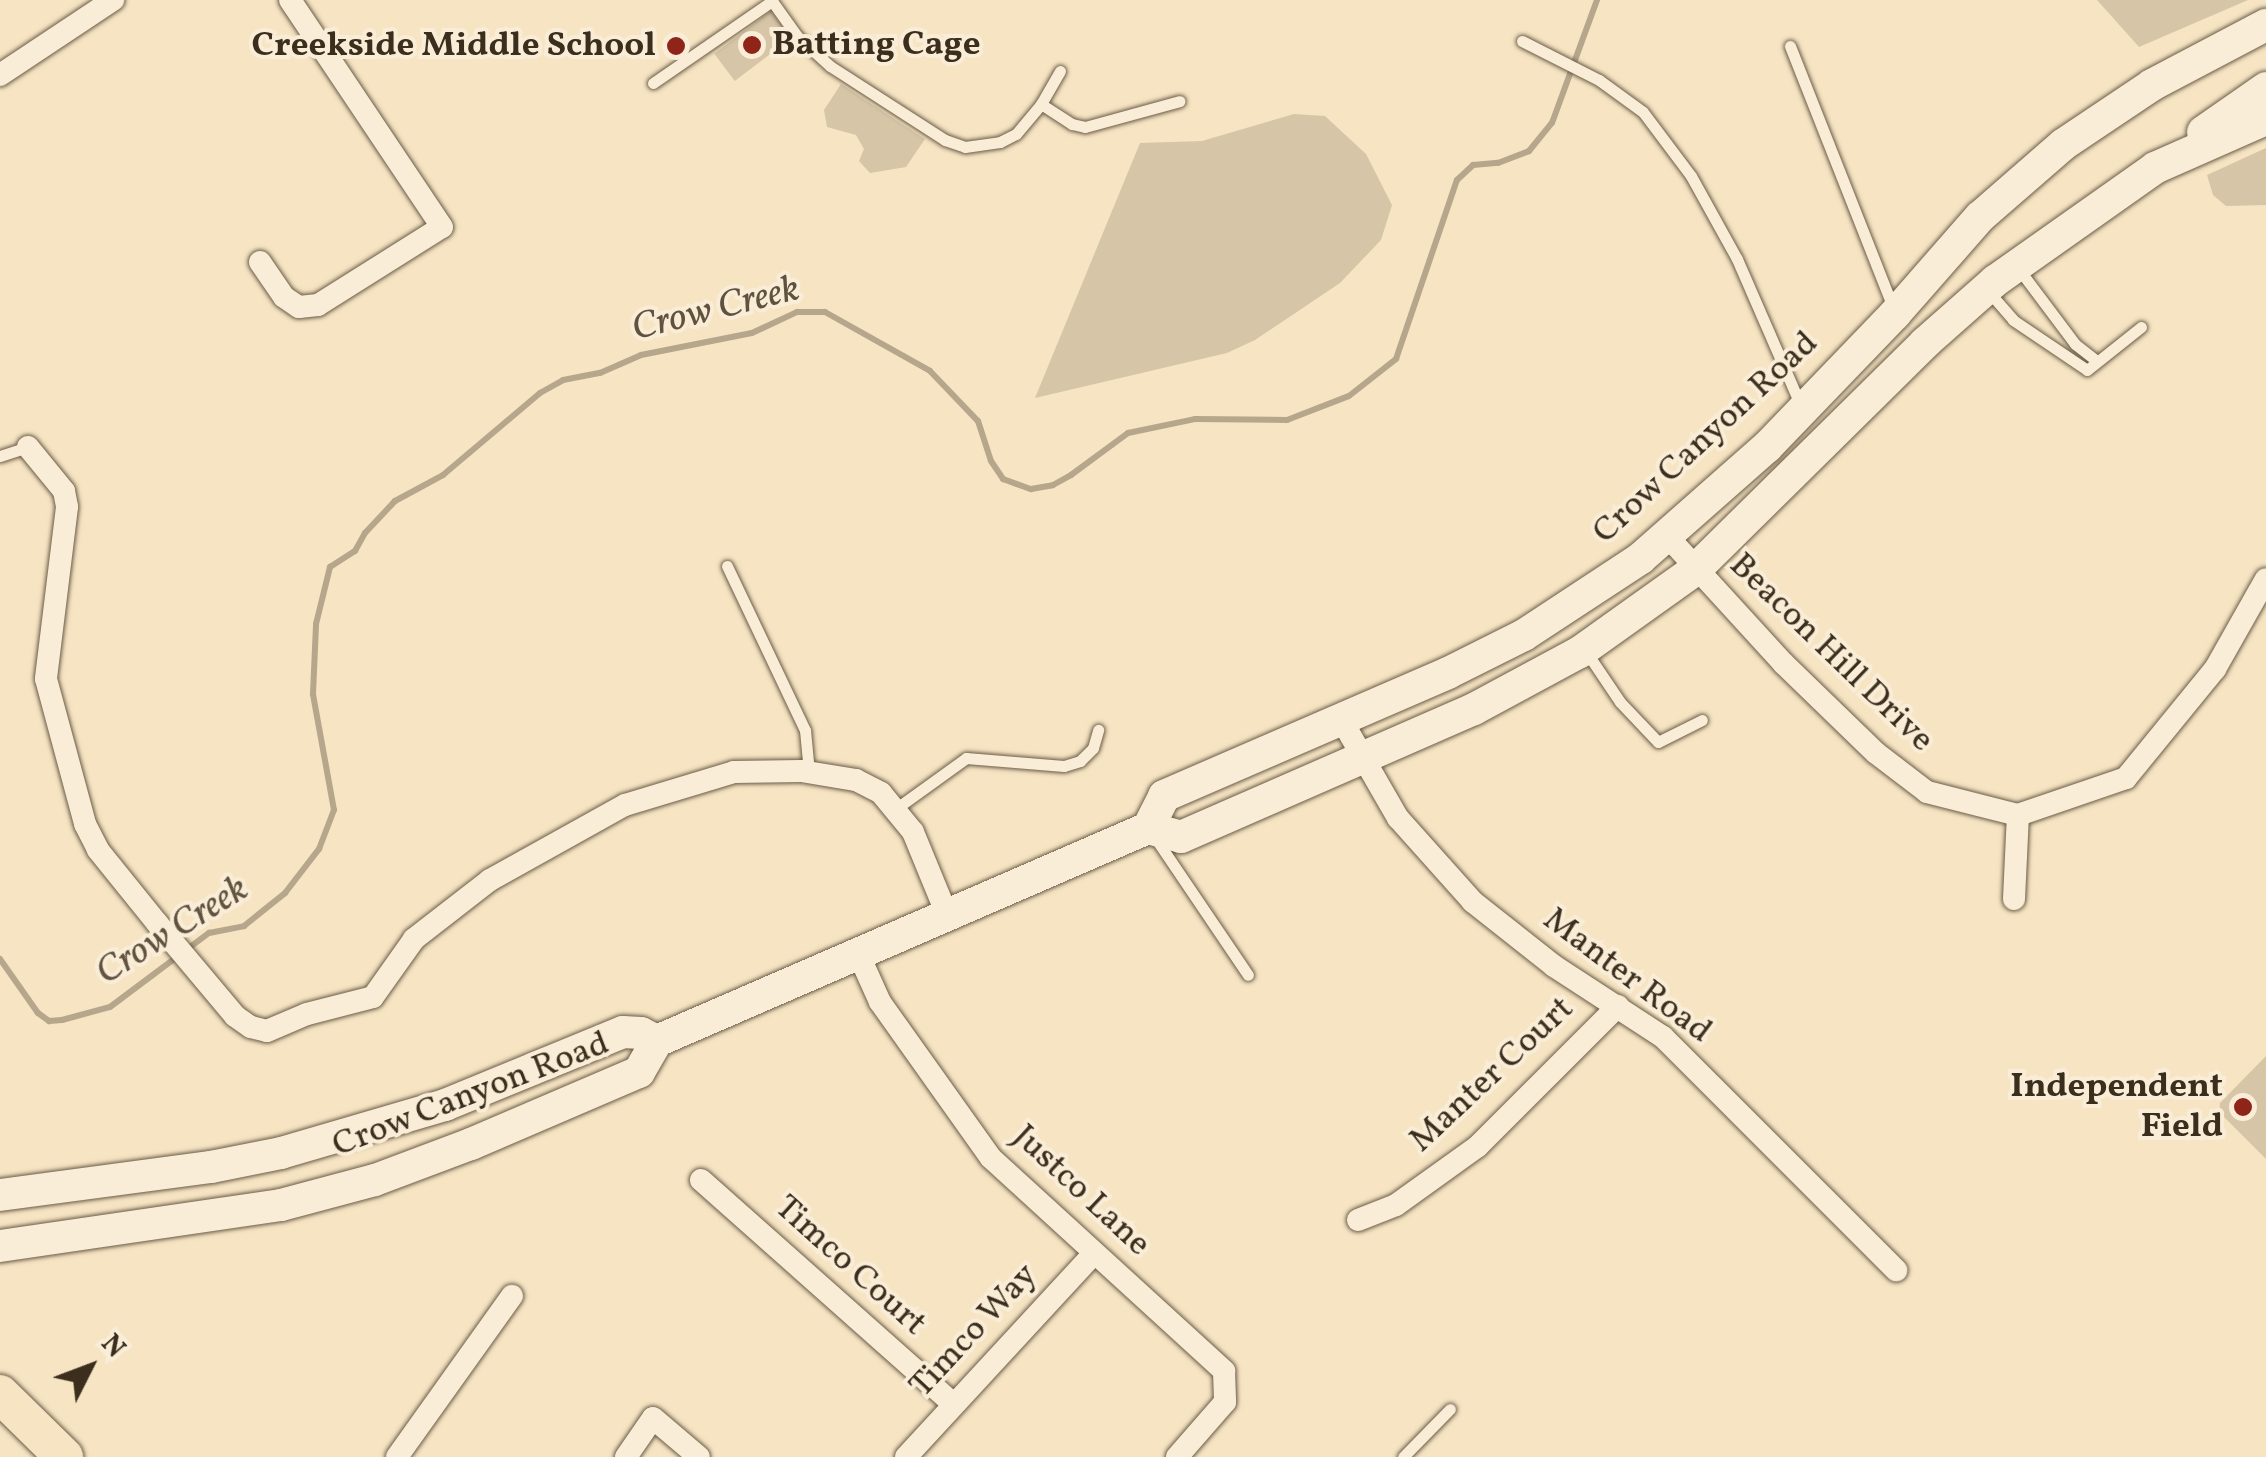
<!DOCTYPE html>
<style>
body{margin:0}
#map{position:relative;width:2266px;height:1457px;overflow:hidden;background:#f6e4c3;font-family:Vollkorn,serif}
div>[style]{position:absolute}
.green>*{inset:0;background:#d6c5a7;transform-origin:0 0}
.stream>*{height:6px;margin:-3px;padding:0 3px;transform-origin:3px;border-radius:3px;background:#b6a68b}
.roads{filter:drop-shadow(0 0 2px #6a5c46) drop-shadow(0 0 2px #6a5c46)}
.lane>*{height:11px;margin:-5.5px;padding:0 5.5px;transform-origin:5.5px;border-radius:5.5px;background:#f9edd8}
.street>*{height:22px;margin:-11px;padding:0 11px;transform-origin:11px;border-radius:11px;background:#f9edd8}
.secondary>*{height:32px;margin:-16px;padding:0 16px;transform-origin:16px;border-radius:16px;background:#f9edd8}
.primary>*{height:38px;margin:-19px;padding:0 19px;transform-origin:19px;border-radius:19px;background:#f6e4c3}
.dots>*{width:28px;height:28px;translate:-50% -50%;box-sizing:border-box;border:5px solid #f9edd8;border-radius:50%}
span{translate:-50% -50%;white-space:nowrap;text-align:center;line-height:1.15;-webkit-text-stroke:8px #f9edd8;paint-order:stroke}
.poi-label{font-size:35px;color:#3b2e1d;font-weight:700}
.left{translate:0 -50%;text-align:left}
.right{translate:-100% -50%;text-align:right}
.street-label{font-size:35px;color:#3b2e1d}
.water-label{font-size:38px;color:#60523e;font-style:italic}
.north{position:absolute;left:40px;top:1317px;width:100px;height:100px;-webkit-text-stroke:8px #f9edd8;paint-order:stroke;rotate:48deg;font-size:28px;font-weight:700;line-height:40px;text-align:center;color:#3b2e1d}
.north::after{content:'';display:block;margin:auto;width:35px;height:45px;background:#3b2e1d;clip-path:polygon(50% 0,100% 100%,50% 72%,0 100%)}
</style>
<div id="map">
<div class="green">
<div style="clip-path:polygon(2097px 0,2248px 0,2139px 47px)"></div>
<div style="left:771px;top:11px;width:34px;height:71px;rotate:53deg"></div>
<div style="clip-path:polygon(841px 84px,925px 139px,906px 167px,870px 173px,859px 161px,864px 149px,856px 135px,827px 127px,824px 110px)"></div>
<div style="clip-path:polygon(1294px 114px,1325px 116px,1366px 154px,1392px 205px,1381px 240px,1340px 283px,1255px 340px,1227px 353px,1035px 398px,1140px 143px,1202px 141px)"></div>
<div style="clip-path:polygon(2266px 148px,2266px 205px,2226px 206px,2213px 195px,2207px 175px)"></div>
<div style="clip-path:polygon(2266px 1056px,2266px 1159px,2219px 1112px,2220px 1103px)"></div>
</div>
<div class="stream">
<div style="left:0;top:959px;width:66px;rotate:54.9deg"></div>
<div style="left:38px;top:1013px;width:14px;rotate:36deg"></div>
<div style="left:49px;top:1021px;width:13px;rotate:-4deg"></div>
<div style="left:62px;top:1020px;width:50px;rotate:-15.2deg"></div>
<div style="left:110px;top:1007px;width:124px;rotate:-36.8deg"></div>
<div style="left:209px;top:933px;width:36px;rotate:-11deg"></div>
<div style="left:244px;top:926px;width:53px;rotate:-38.8deg"></div>
<div style="left:285px;top:893px;width:56px;rotate:-52.3deg"></div>
<div style="left:319px;top:849px;width:42px;rotate:-69deg"></div>
<div style="left:334px;top:810px;width:118px;rotate:-100.3deg"></div>
<div style="left:313px;top:694px;width:70px;rotate:-87.5deg"></div>
<div style="left:316px;top:624px;width:59px;rotate:-76.2deg"></div>
<div style="left:330px;top:567px;width:30px;rotate:-33deg"></div>
<div style="left:355px;top:551px;width:21px;rotate:-61deg"></div>
<div style="left:365px;top:533px;width:44px;rotate:-46.8deg"></div>
<div style="left:395px;top:501px;width:55px;rotate:-28.4deg"></div>
<div style="left:443px;top:475px;width:127px;rotate:-40.2deg"></div>
<div style="left:540px;top:393px;width:26px;rotate:-29deg"></div>
<div style="left:563px;top:380px;width:38px;rotate:-11deg"></div>
<div style="left:600px;top:373px;width:45px;rotate:-23.7deg"></div>
<div style="left:641px;top:355px;width:113px;rotate:-11.2deg"></div>
<div style="left:752px;top:333px;width:50px;rotate:-25deg"></div>
<div style="left:797px;top:312px;width:28px"></div>
<div style="left:825px;top:312px;width:120px;rotate:29.3deg"></div>
<div style="left:930px;top:371px;width:69px;rotate:46.2deg"></div>
<div style="left:978px;top:421px;width:42px;rotate:72deg"></div>
<div style="left:991px;top:461px;width:22px;rotate:56deg"></div>
<div style="left:1003px;top:479px;width:30px;rotate:20deg"></div>
<div style="left:1031px;top:489px;width:22px;rotate:-10deg"></div>
<div style="left:1053px;top:485px;width:21px;rotate:-29deg"></div>
<div style="left:1071px;top:475px;width:71px;rotate:-36.4deg"></div>
<div style="left:1128px;top:433px;width:68px;rotate:-11.8deg"></div>
<div style="left:1195px;top:419px;width:92px;rotate:0.6deg"></div>
<div style="left:1287px;top:420px;width:66px;rotate:-21.2deg"></div>
<div style="left:1349px;top:396px;width:60px;rotate:-38.2deg"></div>
<div style="left:1396px;top:359px;width:189px;rotate:-71.2deg"></div>
<div style="left:1457px;top:180px;width:22px;rotate:-43deg"></div>
<div style="left:1473px;top:165px;width:25px;rotate:-5deg"></div>
<div style="left:1498px;top:163px;width:33px;rotate:-21deg"></div>
<div style="left:1529px;top:151px;width:36px;rotate:-51deg"></div>
<div style="left:1552px;top:123px;width:131px;rotate:-69.9deg"></div>
</div>
<div class="roads">
<div class="lane">
<div style="left:1522px;top:41px;width:86px;rotate:26.9deg"></div>
<div style="left:1599px;top:80px;width:54px;rotate:36deg"></div>
<div style="left:1643px;top:112px;width:80px;rotate:53.1deg"></div>
<div style="left:1691px;top:176px;width:95px;rotate:61deg"></div>
<div style="left:1737px;top:259px;width:160px;rotate:66.5deg"></div>
<div style="left:1790px;top:46px;width:284px;rotate:68.5deg"></div>
<div style="left:1060px;top:71px;width:38px;rotate:120deg"></div>
<div style="left:1041px;top:104px;width:37px;rotate:33deg"></div>
<div style="left:1072px;top:124px;width:13px;rotate:13deg"></div>
<div style="left:1085px;top:127px;width:98px;rotate:-15.3deg"></div>
<div style="left:653px;top:83px;width:145px;rotate:-34.6deg"></div>
<div style="left:772px;top:1px;width:43px;rotate:54.5deg"></div>
<div style="left:797px;top:36px;width:45px;rotate:42.3deg"></div>
<div style="left:830px;top:66px;width:137px;rotate:32.8deg"></div>
<div style="left:945px;top:140px;width:21px;rotate:19deg"></div>
<div style="left:965px;top:147px;width:35px;rotate:-8deg"></div>
<div style="left:1000px;top:142px;width:18px;rotate:-27deg"></div>
<div style="left:1016px;top:134px;width:39px;rotate:-50deg"></div>
<div style="left:2018px;top:268px;width:95px;rotate:53.1deg"></div>
<div style="left:2075px;top:344px;width:28px;rotate:38deg"></div>
<div style="left:1989px;top:292px;width:37px;rotate:49deg"></div>
<div style="left:2013px;top:320px;width:89px;rotate:34deg"></div>
<div style="left:2087px;top:370px;width:69px;rotate:-38.5deg"></div>
<div style="left:0;top:456px;width:29px;rotate:-18deg"></div>
<div style="left:727px;top:566px;width:182px;rotate:64.6deg"></div>
<div style="left:805px;top:730px;width:42px;rotate:84.6deg"></div>
<div style="left:1587px;top:653px;width:59px;rotate:56deg"></div>
<div style="left:1620px;top:702px;width:55px;rotate:46.5deg"></div>
<div style="left:1658px;top:742px;width:49px;rotate:-26.6deg"></div>
<div style="left:894px;top:810px;width:89px;rotate:-35.8deg"></div>
<div style="left:966px;top:758px;width:98px;rotate:4.7deg"></div>
<div style="left:1064px;top:766px;width:17px;rotate:-17deg"></div>
<div style="left:1080px;top:761px;width:18px;rotate:-45deg"></div>
<div style="left:1093px;top:748px;width:19px;rotate:-74deg"></div>
<div style="left:1156px;top:839px;width:164px;rotate:55.9deg"></div>
<div style="left:1403px;top:1457px;width:67px;rotate:-45.6deg"></div>
</div>
<div class="street">
<div style="left:0;top:75px;width:136px;rotate:-33.6deg"></div>
<div style="left:260px;top:262px;width:42px;rotate:55.6deg"></div>
<div style="left:284px;top:297px;width:18px;rotate:34deg"></div>
<div style="left:299px;top:307px;width:19px;rotate:-6deg"></div>
<div style="left:318px;top:305px;width:146px;rotate:-32.2deg"></div>
<div style="left:442px;top:227px;width:273px;rotate:-123.8deg"></div>
<div style="left:28px;top:447px;width:57px;rotate:50.7deg"></div>
<div style="left:64px;top:491px;width:16px;rotate:79deg"></div>
<div style="left:67px;top:507px;width:173px;rotate:97deg"></div>
<div style="left:46px;top:679px;width:150px;rotate:74.9deg"></div>
<div style="left:85px;top:824px;width:29px;rotate:63deg"></div>
<div style="left:98px;top:850px;width:94px;rotate:51.1deg"></div>
<div style="left:157px;top:923px;width:121px;rotate:50deg"></div>
<div style="left:235px;top:1016px;width:19px;rotate:35deg"></div>
<div style="left:251px;top:1027px;width:16px;rotate:14deg"></div>
<div style="left:267px;top:1031px;width:43px;rotate:-23deg"></div>
<div style="left:307px;top:1014px;width:68px;rotate:-14.4deg"></div>
<div style="left:373px;top:997px;width:71px;rotate:-54.7deg"></div>
<div style="left:414px;top:939px;width:96px;rotate:-37.8deg"></div>
<div style="left:490px;top:880px;width:154px;rotate:-29.1deg"></div>
<div style="left:625px;top:805px;width:114px;rotate:-16.8deg"></div>
<div style="left:734px;top:772px;width:67px;rotate:-0.9deg"></div>
<div style="left:801px;top:771px;width:56px;rotate:9.3deg"></div>
<div style="left:856px;top:780px;width:28px;rotate:27deg"></div>
<div style="left:881px;top:793px;width:50px;rotate:50.6deg"></div>
<div style="left:913px;top:832px;width:90px;rotate:67.7deg"></div>
<div style="left:1668px;top:537px;width:171px;rotate:47.6deg"></div>
<div style="left:1783px;top:663px;width:129px;rotate:44.1deg"></div>
<div style="left:1876px;top:753px;width:64px;rotate:37.4deg"></div>
<div style="left:1927px;top:792px;width:94px;rotate:14.2deg"></div>
<div style="left:2018px;top:815px;width:114px;rotate:-18.9deg"></div>
<div style="left:2126px;top:778px;width:141px;rotate:-50.8deg"></div>
<div style="left:2215px;top:669px;width:103px;rotate:-60.5deg"></div>
<div style="left:1341px;top:719px;width:114px;rotate:60.1deg"></div>
<div style="left:1398px;top:818px;width:113px;rotate:48.2deg"></div>
<div style="left:1473px;top:902px;width:103px;rotate:38.3deg"></div>
<div style="left:1554px;top:966px;width:130px;rotate:33.1deg"></div>
<div style="left:1663px;top:1037px;width:330px;rotate:45deg"></div>
<div style="left:2014px;top:899px;width:84px;rotate:-87.3deg"></div>
<div style="left:858px;top:953px;width:54px;rotate:65.8deg"></div>
<div style="left:880px;top:1002px;width:191px;rotate:54.6deg"></div>
<div style="left:991px;top:1158px;width:316px;rotate:42.4deg"></div>
<div style="left:1224px;top:1371px;width:31px;rotate:88deg"></div>
<div style="left:1225px;top:1402px;width:73px;rotate:131.1deg"></div>
<div style="left:701px;top:1180px;width:337px;rotate:41.6deg"></div>
<div style="left:1358px;top:1220px;width:41px;rotate:-21.5deg"></div>
<div style="left:1396px;top:1205px;width:101px;rotate:-35.7deg"></div>
<div style="left:1478px;top:1146px;width:198px;rotate:-45deg"></div>
<div style="left:397px;top:1457px;width:198px;rotate:-54.5deg"></div>
<div style="left:626px;top:1457px;width:47px;rotate:-55.3deg"></div>
<div style="left:653px;top:1418px;width:60px;rotate:40.3deg"></div>
<div style="left:906px;top:1457px;width:277px;rotate:-47.3deg"></div>
</div>
<div class="secondary">
<div style="left:2203px;top:132px;width:77px;rotate:-34.9deg"></div>
<div style="left:1148px;top:828px;width:34px;rotate:15deg"></div>
<div style="left:1181px;top:837px;width:320px;rotate:-23.6deg"></div>
<div style="left:1474px;top:709px;width:120px;rotate:-28.3deg"></div>
<div style="left:1580px;top:652px;width:141px;rotate:-35.5deg"></div>
<div style="left:1695px;top:570px;width:323px;rotate:-44.6deg"></div>
<div style="left:1925px;top:343px;width:94px;rotate:-41.5deg"></div>
<div style="left:1995px;top:281px;width:196px;rotate:-35.2deg"></div>
<div style="left:2155px;top:168px;width:121px;rotate:-23.8deg"></div>
<div style="left:0;top:1195px;width:213px;rotate:-7.6deg"></div>
<div style="left:211px;top:1167px;width:71px;rotate:-11.3deg"></div>
<div style="left:281px;top:1153px;width:171px;rotate:-16.3deg"></div>
<div style="left:445px;top:1105px;width:192px;rotate:-22.3deg"></div>
<div style="left:623px;top:1032px;width:18px;rotate:3deg"></div>
<div style="left:641px;top:1033px;width:18px;rotate:27deg"></div>
<div style="left:0;top:1246px;width:284px;rotate:-8.3deg"></div>
<div style="left:281px;top:1205px;width:97px;rotate:-14.9deg"></div>
<div style="left:375px;top:1180px;width:103px;rotate:-20.6deg"></div>
<div style="left:471px;top:1144px;width:183px;rotate:-23.2deg"></div>
<div style="left:639px;top:1072px;width:36px;rotate:-60deg"></div>
<div style="left:657px;top:1041px;width:535px;rotate:-23.45deg"></div>
<div style="left:1148px;top:828px;width:36px;rotate:-63deg"></div>
<div style="left:1164px;top:796px;width:309px;rotate:-23.4deg"></div>
<div style="left:1448px;top:673px;width:85px;rotate:-26.6deg"></div>
<div style="left:1524px;top:635px;width:140px;rotate:-33.3deg"></div>
<div style="left:1641px;top:558px;width:168px;rotate:-41.4deg"></div>
<div style="left:1767px;top:447px;width:185px;rotate:-46.1deg"></div>
<div style="left:1895px;top:314px;width:129px;rotate:-48.8deg"></div>
<div style="left:1980px;top:217px;width:111px;rotate:-41deg"></div>
<div style="left:2064px;top:144px;width:106px;rotate:-33.8deg"></div>
<div style="left:2152px;top:85px;width:129px;rotate:-27.8deg"></div>
</div>
<div class="primary">
<div style="left:0;top:1394px;width:90px;rotate:44.5deg"></div>
</div>
</div>
<div class="dots">
<div style="left:752px;top:45px;background:#8f2418"></div>
<div style="left:676px;top:46px;background:#8f2418"></div>
<div style="left:2243px;top:1107px;background:#8f2418"></div>
</div>
<div class="poi-label">
<span class="left" style="left:772px;top:45px">Batting Cage</span>
<span class="right" style="left:656px;top:46px">Creekside Middle School</span>
<span class="right" style="left:2223px;top:1107px">Independent<br>Field</span>
</div>
<div class="street-label">
<span style="left:1706px;top:438px;rotate:-43deg">Crow Canyon Road</span>
<span style="left:1831px;top:653px;rotate:44deg">Beacon Hill Drive</span>
<span style="left:1627px;top:976px;rotate:37deg">Manter Road</span>
<span style="left:1492px;top:1075px;rotate:-43deg">Manter Court</span>
<span style="left:471px;top:1095px;rotate:-21deg">Crow Canyon Road</span>
<span style="left:1081px;top:1191px;rotate:43deg">Justco Lane</span>
<span style="left:850px;top:1266px;rotate:42deg">Timco Court</span>
<span style="left:974px;top:1331px;rotate:-47deg">Timco Way</span>
</div>
<div class="water-label">
<span style="left:716px;top:310px;rotate:-14deg">Crow Creek</span>
<span style="left:173px;top:932px;rotate:-32deg">Crow Creek</span>
</div>
<div class="north">N</div>
</div>
